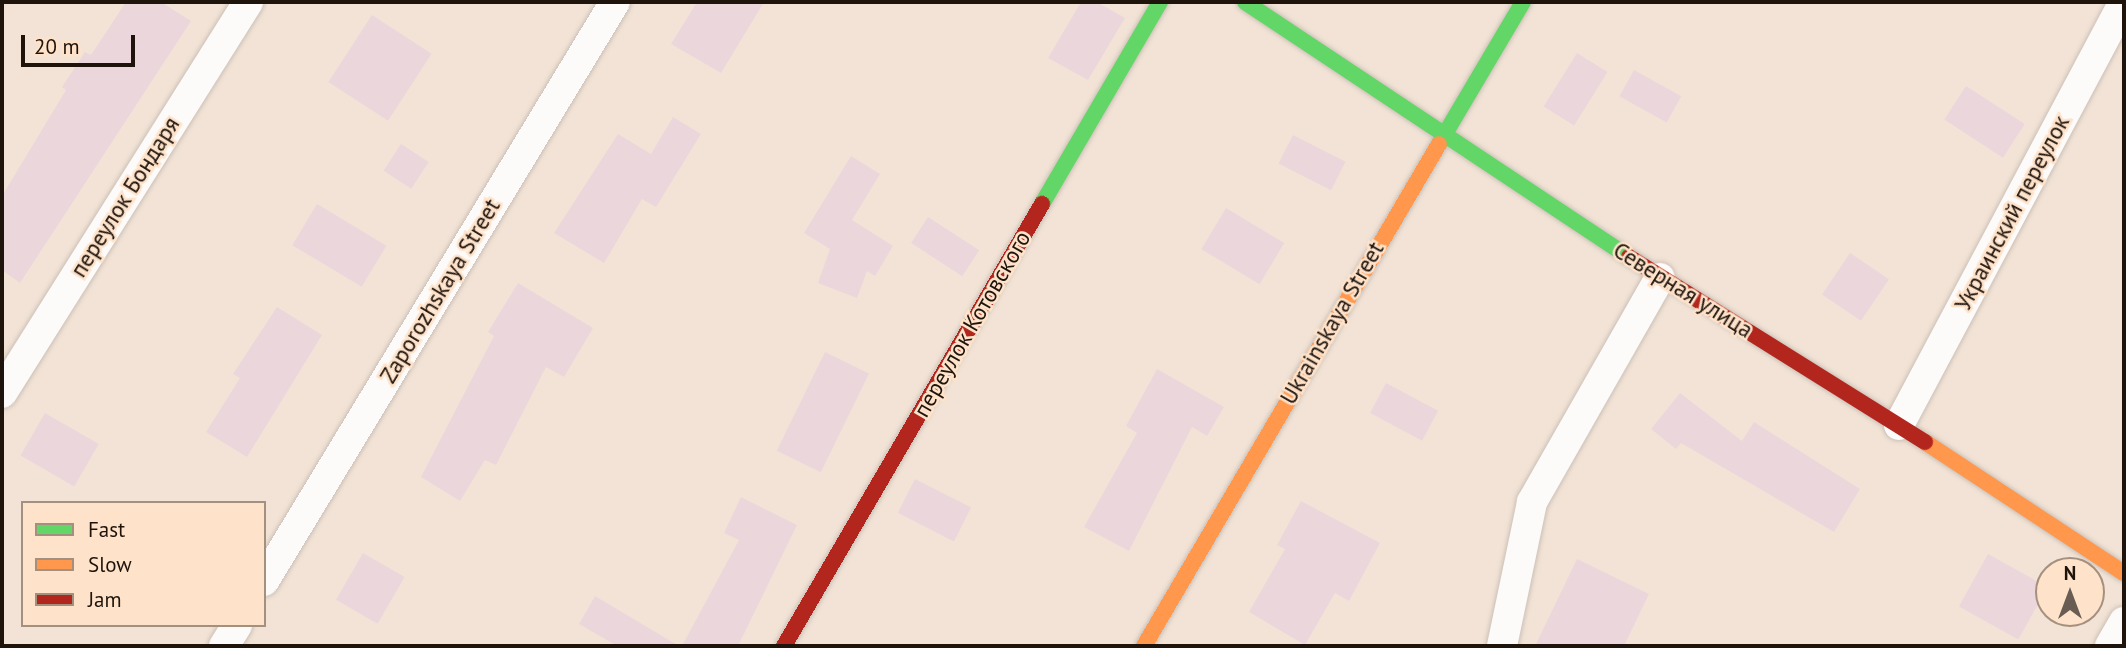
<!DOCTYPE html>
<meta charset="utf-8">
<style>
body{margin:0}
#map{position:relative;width:2126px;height:648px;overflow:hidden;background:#f2e3d6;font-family:"PT Sans",sans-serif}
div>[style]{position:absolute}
.building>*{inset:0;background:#ebd7db;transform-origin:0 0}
.roads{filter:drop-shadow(0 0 2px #ccc0b7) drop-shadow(0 0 2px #ccc0b7)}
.street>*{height:30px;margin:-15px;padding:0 15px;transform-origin:15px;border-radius:15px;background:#fdfbf9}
.fast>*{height:16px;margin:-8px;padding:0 8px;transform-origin:8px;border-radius:8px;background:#63d668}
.slow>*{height:16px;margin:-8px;padding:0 8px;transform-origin:8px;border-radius:8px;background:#ff974d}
.jam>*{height:16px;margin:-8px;padding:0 8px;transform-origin:8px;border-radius:8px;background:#b3261e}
span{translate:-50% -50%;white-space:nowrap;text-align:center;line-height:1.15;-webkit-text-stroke:5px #fee2ca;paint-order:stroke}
.street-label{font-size:23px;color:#1e140c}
.frame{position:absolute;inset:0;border:4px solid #1e140c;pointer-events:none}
.legend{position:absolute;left:21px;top:501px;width:245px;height:126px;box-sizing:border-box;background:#fee2ca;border:2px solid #a4907e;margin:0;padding:9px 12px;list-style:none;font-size:21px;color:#1e140c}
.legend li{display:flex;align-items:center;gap:14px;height:35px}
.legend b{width:35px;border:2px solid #a4907e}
.north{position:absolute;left:2035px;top:557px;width:70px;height:70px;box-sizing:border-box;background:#fee2ca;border:2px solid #a4907e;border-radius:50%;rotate:0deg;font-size:19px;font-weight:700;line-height:28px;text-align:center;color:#1e140c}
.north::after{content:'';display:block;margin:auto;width:24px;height:32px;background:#685c53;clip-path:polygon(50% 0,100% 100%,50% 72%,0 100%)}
.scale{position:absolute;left:21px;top:35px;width:114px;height:32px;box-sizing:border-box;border:4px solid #1e140c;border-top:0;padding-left:9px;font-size:21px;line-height:24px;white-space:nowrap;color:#1e140c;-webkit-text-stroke:5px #fee2ca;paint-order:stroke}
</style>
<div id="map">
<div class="building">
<div style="clip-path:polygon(126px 2px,161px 2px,191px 21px,20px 283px,2px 270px,2px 196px,66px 90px,62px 87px,85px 52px,91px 55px)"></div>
<div style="clip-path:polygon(697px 2px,764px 2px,721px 73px,671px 44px)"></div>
<div style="clip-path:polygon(1081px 2px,1097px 2px,1125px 18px,1088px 80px,1048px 58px)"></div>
<div style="left:372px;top:15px;width:71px;height:80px;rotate:33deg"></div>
<div style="left:1577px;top:53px;width:36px;height:63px;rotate:32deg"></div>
<div style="left:1634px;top:70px;width:54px;height:30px;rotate:29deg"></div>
<div style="left:1966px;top:86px;width:70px;height:40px;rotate:33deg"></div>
<div style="clip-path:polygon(673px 117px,701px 134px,656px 207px,642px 199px,604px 263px,554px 233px,618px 134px,651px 154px)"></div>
<div style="left:1293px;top:135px;width:59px;height:32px;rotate:27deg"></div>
<div style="left:401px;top:144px;width:33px;height:32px;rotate:33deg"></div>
<div style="clip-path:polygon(851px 156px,880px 174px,852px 220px,893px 246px,875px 276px,867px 271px,857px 298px,818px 283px,830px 249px,804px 233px)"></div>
<div style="left:317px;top:204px;width:81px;height:48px;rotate:31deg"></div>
<div style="left:1226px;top:208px;width:68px;height:48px;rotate:31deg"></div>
<div style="left:928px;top:217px;width:61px;height:31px;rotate:33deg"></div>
<div style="left:1850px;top:253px;width:47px;height:50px;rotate:34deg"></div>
<div style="clip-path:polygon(518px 283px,593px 328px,564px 377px,546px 367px,496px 465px,485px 460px,460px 501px,421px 477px,494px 336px,488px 332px)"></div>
<div style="clip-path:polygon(277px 307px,322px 335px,247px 457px,206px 432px,240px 378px,233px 374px)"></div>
<div style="left:825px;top:352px;width:49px;height:110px;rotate:26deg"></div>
<div style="clip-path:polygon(1157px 369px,1224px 407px,1207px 436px,1192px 427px,1129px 551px,1084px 527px,1137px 433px,1126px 426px)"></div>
<div style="left:1386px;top:383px;width:59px;height:34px;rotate:28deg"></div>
<div style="clip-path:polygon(1680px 393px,1742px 441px,1754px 422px,1860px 489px,1834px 532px,1681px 443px,1676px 449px,1651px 429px)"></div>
<div style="left:45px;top:413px;width:62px;height:49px;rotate:30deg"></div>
<div style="left:915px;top:479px;width:63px;height:38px;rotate:27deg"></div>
<div style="clip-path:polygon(741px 497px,797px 525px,738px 646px,682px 646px,739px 540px,724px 533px)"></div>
<div style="clip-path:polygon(1301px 501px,1380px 543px,1349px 601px,1335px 593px,1305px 645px,1249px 612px,1285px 549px,1277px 545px)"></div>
<div style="left:363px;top:553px;width:48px;height:54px;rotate:30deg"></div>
<div style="left:1988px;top:554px;width:68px;height:60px;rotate:29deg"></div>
<div style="clip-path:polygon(1577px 559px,1649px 594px,1624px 646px,1535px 646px)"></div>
<div style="clip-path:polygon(595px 596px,679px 646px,617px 646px,579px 624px)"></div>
</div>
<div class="roads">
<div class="street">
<div style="left:2px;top:393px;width:462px;rotate:-57.8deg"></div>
<div style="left:1899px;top:425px;width:479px;rotate:-62deg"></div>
<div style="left:264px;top:581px;width:677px;rotate:-58.78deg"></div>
<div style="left:224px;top:646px;width:25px;rotate:-58deg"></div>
<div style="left:1502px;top:646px;width:147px;rotate:-78.2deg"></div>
<div style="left:1532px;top:502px;width:258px;rotate:-60.3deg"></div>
<div style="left:2110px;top:646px;width:28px;rotate:-60deg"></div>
</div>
<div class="fast">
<div style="left:1245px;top:2px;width:461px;rotate:33.6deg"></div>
<div style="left:1439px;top:144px;width:165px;rotate:-59.4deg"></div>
<div style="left:1042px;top:204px;width:234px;rotate:-59.7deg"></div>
</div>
<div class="slow">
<div style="left:1925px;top:442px;width:238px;rotate:33.4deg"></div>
<div style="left:1144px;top:646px;width:582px;rotate:-59.56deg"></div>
</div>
<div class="jam">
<div style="left:1629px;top:257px;width:349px;rotate:32deg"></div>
<div style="left:784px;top:646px;width:512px;rotate:-59.73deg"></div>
</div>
</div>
<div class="street-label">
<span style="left:125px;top:197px;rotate:-58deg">переулок Бондаря</span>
<span style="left:2012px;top:213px;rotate:-62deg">Украинский переулок</span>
<span style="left:1683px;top:290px;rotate:32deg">Северная улица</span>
<span style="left:440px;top:291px;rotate:-59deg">Zaporozhskaya Street</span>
<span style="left:1332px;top:323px;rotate:-60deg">Ukrainskaya Street</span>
<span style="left:972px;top:324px;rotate:-60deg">переулок Котовского</span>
</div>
<div class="frame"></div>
<ul class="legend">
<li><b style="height:9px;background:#63d668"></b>Fast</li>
<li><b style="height:9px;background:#ff974d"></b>Slow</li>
<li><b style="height:9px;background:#b3261e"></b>Jam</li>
</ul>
<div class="north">N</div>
<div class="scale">20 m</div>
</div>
